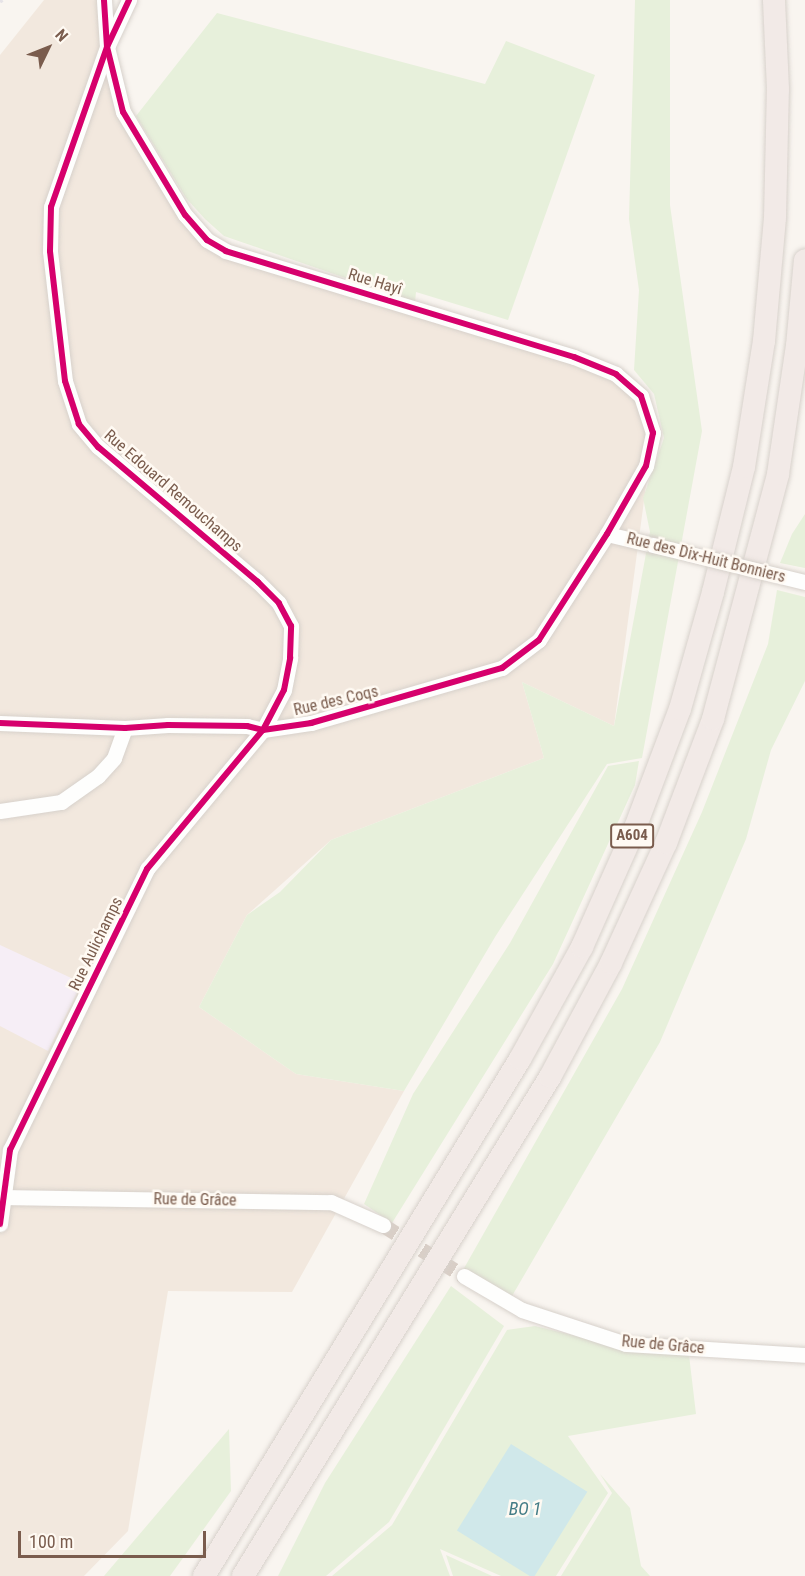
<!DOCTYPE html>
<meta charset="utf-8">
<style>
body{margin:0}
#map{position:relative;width:805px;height:1576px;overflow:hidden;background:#f9f5f0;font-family:"Roboto Condensed",sans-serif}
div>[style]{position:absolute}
.residential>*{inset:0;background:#f2e8de}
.education>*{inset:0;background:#f6eef6}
.green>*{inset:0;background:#e7f0db}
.water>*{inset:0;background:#d0e8ea;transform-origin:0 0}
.minor-tunnel>*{height:15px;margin-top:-7.5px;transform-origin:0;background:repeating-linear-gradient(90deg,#d9cfc7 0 15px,transparent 0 23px)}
.roads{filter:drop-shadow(0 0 2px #d7d1cb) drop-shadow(0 0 2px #d7d1cb)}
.minor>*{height:15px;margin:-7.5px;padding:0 7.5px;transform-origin:7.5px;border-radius:7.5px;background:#fefefd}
.highway>*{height:22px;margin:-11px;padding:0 11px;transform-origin:11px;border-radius:11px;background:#f2eae7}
.rail>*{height:4px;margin-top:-2px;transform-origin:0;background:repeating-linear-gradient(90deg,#e6e3e7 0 9px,transparent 0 15px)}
.bridges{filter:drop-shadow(0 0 2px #d7d1cb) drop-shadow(0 0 2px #d7d1cb)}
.minor-bridge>*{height:15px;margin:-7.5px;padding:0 7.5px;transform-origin:7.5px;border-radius:7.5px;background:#fefefd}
.cycleway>*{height:6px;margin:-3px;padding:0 3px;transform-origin:3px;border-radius:3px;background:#d6006c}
span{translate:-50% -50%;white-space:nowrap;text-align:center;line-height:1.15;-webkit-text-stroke:5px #fffaf3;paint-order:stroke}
.shield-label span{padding:2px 4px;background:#fffaf3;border:2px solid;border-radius:4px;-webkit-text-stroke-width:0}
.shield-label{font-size:15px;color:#7a5c4d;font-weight:700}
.street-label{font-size:16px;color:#7a5c4d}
.water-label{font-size:18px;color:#437c86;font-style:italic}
.north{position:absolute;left:18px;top:18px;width:60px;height:60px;-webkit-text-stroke:4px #fffaf3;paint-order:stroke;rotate:47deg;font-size:16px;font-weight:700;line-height:24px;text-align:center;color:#7a5c4d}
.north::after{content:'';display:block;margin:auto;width:21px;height:27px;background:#7a5c4d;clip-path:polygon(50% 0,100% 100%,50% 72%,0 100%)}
.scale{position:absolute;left:18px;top:1531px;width:188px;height:27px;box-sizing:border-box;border:3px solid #7a5c4d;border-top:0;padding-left:8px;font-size:18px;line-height:21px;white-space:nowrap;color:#7a5c4d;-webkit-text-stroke:4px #fffaf3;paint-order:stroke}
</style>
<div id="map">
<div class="residential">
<div style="clip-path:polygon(44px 0,104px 0,123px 112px,185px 215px,225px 251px,616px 374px,641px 396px,653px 433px,614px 726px,522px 682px,544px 758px,331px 840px,247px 915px,199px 1007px,296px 1074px,404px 1091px,292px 1292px,168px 1291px,128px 1531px,84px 1576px,0 1576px,0 55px)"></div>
</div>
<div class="education">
<div style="clip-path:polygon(0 945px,82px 983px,48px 1051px,0 1026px)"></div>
</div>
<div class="green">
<div style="clip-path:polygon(635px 0,670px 0,670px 205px,702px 431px,642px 758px,607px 764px,495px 937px,404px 1091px,296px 1074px,199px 1007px,247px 915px,280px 892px,331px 840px,544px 758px,522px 682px,614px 726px,650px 532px,643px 498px,664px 438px,654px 394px,634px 370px,639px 290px,629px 219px)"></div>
<div style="clip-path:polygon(217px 13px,485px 84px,506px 41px,595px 75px,508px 320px,416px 292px,415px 302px,224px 236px,205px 219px,186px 198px,136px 116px)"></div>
<div style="clip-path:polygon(805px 514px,805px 568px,780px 563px,792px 534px)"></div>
<div style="clip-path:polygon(777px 590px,805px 597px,805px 681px,771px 750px,746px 839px,660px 1042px,512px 1296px,463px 1270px,622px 989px,702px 812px,768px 644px)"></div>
<div style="clip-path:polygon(639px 761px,635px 785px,553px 964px,392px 1223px,364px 1204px,413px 1094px,510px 943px,608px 766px)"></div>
<div style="clip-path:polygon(451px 1286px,504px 1326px,389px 1522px,326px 1576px,278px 1576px,325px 1483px)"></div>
<div style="clip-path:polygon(535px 1326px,625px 1348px,689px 1355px,696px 1414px,568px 1436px,608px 1493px,556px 1576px,501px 1576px,440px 1549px,450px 1576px,332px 1576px,392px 1525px,507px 1330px)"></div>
<div style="clip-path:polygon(229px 1429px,231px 1491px,170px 1576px,104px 1576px)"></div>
<div style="clip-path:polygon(600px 1474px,630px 1508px,641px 1566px,650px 1576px,561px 1576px,612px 1493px)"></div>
<div style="clip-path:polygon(446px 1555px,492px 1576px,453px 1576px)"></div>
</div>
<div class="water">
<div style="left:511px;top:1444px;width:90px;height:102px;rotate:32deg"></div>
</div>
<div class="minor-tunnel">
<div style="left:383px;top:1225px;width:96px;rotate:32.2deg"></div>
</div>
<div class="roads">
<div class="minor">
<div style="left:607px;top:534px;width:47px;rotate:13.4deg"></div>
<div style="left:0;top:723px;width:125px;rotate:2.3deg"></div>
<div style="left:125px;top:728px;width:43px;rotate:-4deg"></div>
<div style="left:168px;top:725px;width:79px;rotate:0.7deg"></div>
<div style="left:247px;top:726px;width:16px;rotate:14deg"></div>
<div style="left:263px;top:730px;width:49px;rotate:-8.3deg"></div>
<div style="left:311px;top:723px;width:199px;rotate:-16.1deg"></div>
<div style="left:502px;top:668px;width:46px;rotate:-37.1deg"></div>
<div style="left:539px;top:640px;width:126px;rotate:-57.3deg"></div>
<div style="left:607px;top:534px;width:78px;rotate:-60.2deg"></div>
<div style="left:646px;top:466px;width:34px;rotate:-78deg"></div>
<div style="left:653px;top:433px;width:39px;rotate:-108deg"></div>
<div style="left:641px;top:396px;width:33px;rotate:-139deg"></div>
<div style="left:616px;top:374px;width:45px;rotate:-158deg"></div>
<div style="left:574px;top:357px;width:364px;rotate:-163.1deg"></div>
<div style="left:226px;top:251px;width:22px;rotate:-150deg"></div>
<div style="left:207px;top:240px;width:33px;rotate:-131deg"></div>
<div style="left:185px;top:215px;width:120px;rotate:-121deg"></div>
<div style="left:123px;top:112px;width:67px;rotate:-103.8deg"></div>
<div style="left:107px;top:47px;width:47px;rotate:-93.7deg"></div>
<div style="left:0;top:811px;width:62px;rotate:-8.4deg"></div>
<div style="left:61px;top:802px;width:45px;rotate:-35.1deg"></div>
<div style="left:98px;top:776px;width:24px;rotate:-48deg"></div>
<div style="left:114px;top:758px;width:32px;rotate:-70deg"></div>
<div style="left:0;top:1197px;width:331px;rotate:0.9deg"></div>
<div style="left:331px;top:1202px;width:57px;rotate:23.9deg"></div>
<div style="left:0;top:1224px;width:75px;rotate:-82.3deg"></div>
<div style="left:10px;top:1150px;width:313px;rotate:-64deg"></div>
<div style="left:147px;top:869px;width:181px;rotate:-50.2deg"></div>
<div style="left:263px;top:730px;width:45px;rotate:-62.3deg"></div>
<div style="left:284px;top:690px;width:33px;rotate:-79deg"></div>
<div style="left:290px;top:658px;width:32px;rotate:-88deg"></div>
<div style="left:291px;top:626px;width:26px;rotate:-118deg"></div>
<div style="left:279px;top:603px;width:30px;rotate:-135deg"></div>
<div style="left:258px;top:582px;width:209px;rotate:-139.8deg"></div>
<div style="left:98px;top:447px;width:30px;rotate:-130deg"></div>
<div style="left:79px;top:424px;width:45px;rotate:-108deg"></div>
<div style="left:65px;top:381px;width:131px;rotate:-96.6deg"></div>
<div style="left:50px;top:251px;width:44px;rotate:-88.7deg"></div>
<div style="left:51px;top:207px;width:170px;rotate:-70.7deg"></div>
<div style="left:107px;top:47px;width:52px;rotate:-64.9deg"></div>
<div style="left:464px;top:1276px;width:67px;rotate:30.4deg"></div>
<div style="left:522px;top:1310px;width:109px;rotate:18.1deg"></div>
<div style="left:626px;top:1344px;width:179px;rotate:3.5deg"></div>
</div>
<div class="highway">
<div style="left:204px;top:1576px;width:606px;rotate:-58.57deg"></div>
<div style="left:520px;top:1059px;width:128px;rotate:-61deg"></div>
<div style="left:582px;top:947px;width:130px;rotate:-66deg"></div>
<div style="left:635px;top:828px;width:127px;rotate:-69.3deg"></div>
<div style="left:680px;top:709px;width:122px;rotate:-74.2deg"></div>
<div style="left:713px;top:592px;width:129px;rotate:-76.1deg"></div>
<div style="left:744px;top:467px;width:128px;rotate:-81deg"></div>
<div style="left:764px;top:341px;width:123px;rotate:-84.9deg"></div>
<div style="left:775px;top:218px;width:129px;rotate:-88.7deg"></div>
<div style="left:778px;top:89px;width:89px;rotate:-92.6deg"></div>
<div style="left:243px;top:1576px;width:586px;rotate:-58.4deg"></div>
<div style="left:550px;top:1077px;width:129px;rotate:-61.8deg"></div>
<div style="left:611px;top:963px;width:132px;rotate:-65.4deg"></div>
<div style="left:666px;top:843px;width:133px;rotate:-69.2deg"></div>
<div style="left:713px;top:719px;width:253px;rotate:-75.1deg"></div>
<div style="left:778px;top:474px;width:129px;rotate:-81.6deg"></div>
<div style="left:797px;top:346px;width:86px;rotate:-84.7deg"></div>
</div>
</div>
<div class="rail">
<div style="left:0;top:2px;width:3px;rotate:-45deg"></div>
</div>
<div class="bridges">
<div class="minor-bridge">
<div style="left:653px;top:545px;width:156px;rotate:13.7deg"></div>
</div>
</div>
<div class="cycleway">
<div style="left:0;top:723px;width:125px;rotate:2.3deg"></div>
<div style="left:125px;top:728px;width:43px;rotate:-4deg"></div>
<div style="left:168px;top:725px;width:79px;rotate:0.7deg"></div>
<div style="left:247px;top:726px;width:16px;rotate:14deg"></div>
<div style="left:263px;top:730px;width:49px;rotate:-8.3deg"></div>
<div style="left:311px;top:723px;width:199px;rotate:-16.1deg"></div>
<div style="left:502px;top:668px;width:46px;rotate:-37.1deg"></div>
<div style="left:539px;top:640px;width:126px;rotate:-57.3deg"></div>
<div style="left:607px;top:534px;width:78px;rotate:-60.2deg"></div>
<div style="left:646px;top:466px;width:34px;rotate:-78deg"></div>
<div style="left:653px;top:433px;width:39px;rotate:-108deg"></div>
<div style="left:641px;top:396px;width:33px;rotate:-139deg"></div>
<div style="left:616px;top:374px;width:45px;rotate:-158deg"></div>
<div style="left:574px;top:357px;width:364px;rotate:-163.1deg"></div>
<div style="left:226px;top:251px;width:22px;rotate:-150deg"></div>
<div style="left:207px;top:240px;width:33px;rotate:-131deg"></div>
<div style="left:185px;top:215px;width:120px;rotate:-121deg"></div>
<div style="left:123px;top:112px;width:67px;rotate:-103.8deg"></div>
<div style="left:107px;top:47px;width:47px;rotate:-93.7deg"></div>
<div style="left:0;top:1224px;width:75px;rotate:-82.3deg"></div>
<div style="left:10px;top:1150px;width:313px;rotate:-64deg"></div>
<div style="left:147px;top:869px;width:181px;rotate:-50.2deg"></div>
<div style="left:263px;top:730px;width:45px;rotate:-62.3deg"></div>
<div style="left:284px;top:690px;width:33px;rotate:-79deg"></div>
<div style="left:290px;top:658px;width:32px;rotate:-88deg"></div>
<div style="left:291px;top:626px;width:26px;rotate:-118deg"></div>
<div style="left:279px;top:603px;width:30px;rotate:-135deg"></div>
<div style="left:258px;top:582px;width:209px;rotate:-139.8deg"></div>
<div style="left:98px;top:447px;width:30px;rotate:-130deg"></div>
<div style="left:79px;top:424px;width:45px;rotate:-108deg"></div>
<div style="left:65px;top:381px;width:131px;rotate:-96.6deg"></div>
<div style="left:50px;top:251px;width:44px;rotate:-88.7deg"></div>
<div style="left:51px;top:207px;width:170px;rotate:-70.7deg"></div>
<div style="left:107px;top:47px;width:52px;rotate:-64.9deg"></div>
</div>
<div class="shield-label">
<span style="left:632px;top:836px">A604</span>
</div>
<div class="street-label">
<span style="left:375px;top:282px;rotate:17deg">Rue Hayî</span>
<span style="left:173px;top:491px;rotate:41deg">Rue Edouard Remouchamps</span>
<span style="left:706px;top:558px;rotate:14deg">Rue des Dix-Huit Bonniers</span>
<span style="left:336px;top:701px;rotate:-13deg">Rue des Coqs</span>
<span style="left:96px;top:944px;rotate:-64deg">Rue Aulichamps</span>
<span style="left:195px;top:1200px;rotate:1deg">Rue de Grâce</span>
<span style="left:663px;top:1345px;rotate:5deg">Rue de Grâce</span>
</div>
<div class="water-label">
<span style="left:525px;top:1509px">BO 1</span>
</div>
<div class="north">N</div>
<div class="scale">100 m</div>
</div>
